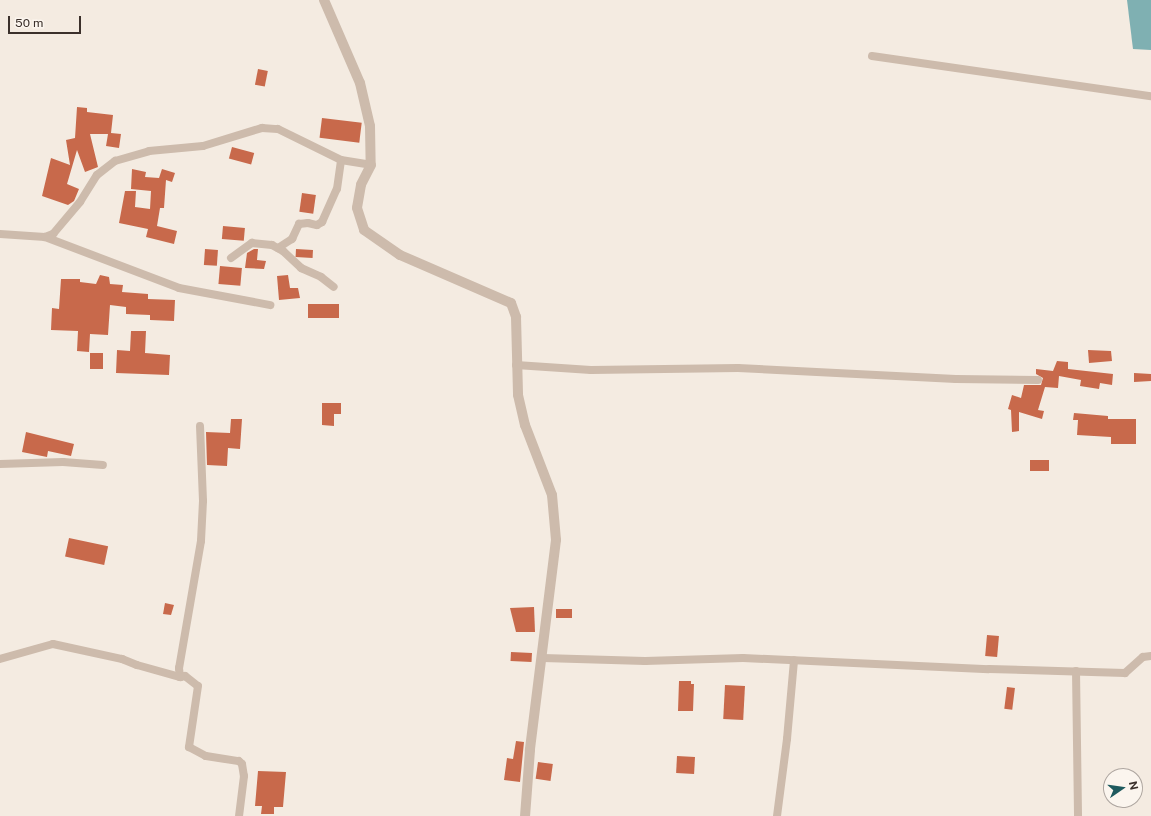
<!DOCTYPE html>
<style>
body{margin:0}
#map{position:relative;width:1151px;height:816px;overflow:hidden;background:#f4ebe1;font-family:"Public Sans",sans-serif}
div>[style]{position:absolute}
.water>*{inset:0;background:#7fb0b2}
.building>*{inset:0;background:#c8694b;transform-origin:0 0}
.minor>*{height:8px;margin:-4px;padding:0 4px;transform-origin:4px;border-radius:4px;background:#cdbbac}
.tertiary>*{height:10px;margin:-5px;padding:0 5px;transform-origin:5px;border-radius:5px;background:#cdbbac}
span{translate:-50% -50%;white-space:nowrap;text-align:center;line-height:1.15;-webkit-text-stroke:3px #fbf5ee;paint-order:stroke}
.north{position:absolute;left:1103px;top:768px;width:40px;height:40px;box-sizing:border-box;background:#fbf5ee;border:1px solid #aea6a0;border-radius:50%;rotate:77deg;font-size:11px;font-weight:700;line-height:16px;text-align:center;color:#3b302b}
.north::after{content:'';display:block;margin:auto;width:14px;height:18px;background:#1f5a5e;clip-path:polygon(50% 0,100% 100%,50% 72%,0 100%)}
.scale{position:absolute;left:8px;top:16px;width:73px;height:18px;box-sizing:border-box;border:2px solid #3b302b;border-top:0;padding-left:5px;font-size:12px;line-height:14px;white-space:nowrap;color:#3b302b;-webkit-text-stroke:3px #fbf5ee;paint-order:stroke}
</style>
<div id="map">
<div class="water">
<div style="clip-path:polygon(1127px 0,1151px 0,1151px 50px,1133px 49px)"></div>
</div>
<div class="building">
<div style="left:258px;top:69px;width:10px;height:16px;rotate:11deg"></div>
<div style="clip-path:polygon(77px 107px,87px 108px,87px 112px,113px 115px,111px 133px,121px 134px,119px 148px,106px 146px,108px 134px,90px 134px,98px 167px,85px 172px,77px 150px,67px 184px,79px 189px,74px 201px,68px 205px,42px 196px,51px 158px,70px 165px,66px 140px,75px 138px)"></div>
<div style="left:322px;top:118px;width:40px;height:20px;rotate:7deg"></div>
<div style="left:232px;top:147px;width:23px;height:12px;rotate:15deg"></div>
<div style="clip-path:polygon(132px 169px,146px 172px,145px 177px,159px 178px,162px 169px,175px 173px,172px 182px,166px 180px,164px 208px,160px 208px,157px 226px,177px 231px,174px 244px,146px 237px,148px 229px,119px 223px,125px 191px,136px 191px,135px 207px,150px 209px,151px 191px,131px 189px)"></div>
<div style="left:302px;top:193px;width:14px;height:19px;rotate:8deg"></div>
<div style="left:223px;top:226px;width:22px;height:13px;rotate:5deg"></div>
<div style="left:205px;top:249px;width:13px;height:16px;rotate:4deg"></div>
<div style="clip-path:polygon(254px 249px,258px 249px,257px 260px,266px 261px,264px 269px,245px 268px,247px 253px)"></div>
<div style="left:296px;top:249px;width:17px;height:8px;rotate:3deg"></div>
<div style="left:220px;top:266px;width:22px;height:18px;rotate:5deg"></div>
<div style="clip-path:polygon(100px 275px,109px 277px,110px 284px,123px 285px,122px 292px,148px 294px,148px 299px,175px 300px,174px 321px,150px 320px,150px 315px,126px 314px,126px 307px,110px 305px,108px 335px,90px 334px,89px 352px,77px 351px,78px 331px,51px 330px,52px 308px,59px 309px,61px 279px,80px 279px,80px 282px,96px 284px)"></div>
<div style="clip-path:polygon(288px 275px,290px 288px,298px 288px,300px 298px,279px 300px,277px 276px)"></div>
<div style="left:339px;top:304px;width:14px;height:31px;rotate:90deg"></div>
<div style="clip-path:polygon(131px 331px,146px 331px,145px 353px,170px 355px,169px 375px,116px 373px,117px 350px,130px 351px)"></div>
<div style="clip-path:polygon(1088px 350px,1111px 351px,1112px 361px,1089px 363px)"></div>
<div style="left:90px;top:353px;width:13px;height:16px"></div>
<div style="clip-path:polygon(1057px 361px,1068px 362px,1068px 369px,1113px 374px,1112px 385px,1100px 383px,1099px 389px,1080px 386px,1081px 380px,1059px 376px,1058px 388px,1045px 387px,1038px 410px,1044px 411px,1042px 419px,1019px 412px,1019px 431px,1012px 432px,1011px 410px,1008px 409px,1012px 395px,1021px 398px,1024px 385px,1041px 385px,1043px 378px,1036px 374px,1036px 369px,1053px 371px)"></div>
<div style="clip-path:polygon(1134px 373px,1151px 374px,1151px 381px,1134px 382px)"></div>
<div style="clip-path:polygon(322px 403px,341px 403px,341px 414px,334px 414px,334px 426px,322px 425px)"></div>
<div style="clip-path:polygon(1074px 413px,1108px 416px,1108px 419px,1136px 419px,1136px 444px,1111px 444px,1111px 437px,1077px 435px,1078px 420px,1073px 420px)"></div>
<div style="clip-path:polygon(231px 419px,242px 419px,240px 449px,228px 448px,227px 466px,207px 465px,206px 432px,230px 433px)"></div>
<div style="clip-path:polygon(26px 432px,74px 444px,71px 456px,48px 451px,47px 457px,22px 452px)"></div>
<div style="left:1030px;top:460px;width:19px;height:11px"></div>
<div style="left:69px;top:538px;width:40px;height:19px;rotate:12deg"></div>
<div style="clip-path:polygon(165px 603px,174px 605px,171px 615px,163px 614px)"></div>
<div style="clip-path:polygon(534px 607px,535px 632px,516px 632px,510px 608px)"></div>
<div style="left:556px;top:609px;width:16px;height:9px"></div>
<div style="left:987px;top:635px;width:12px;height:21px;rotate:5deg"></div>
<div style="left:511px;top:652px;width:21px;height:9px;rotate:3deg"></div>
<div style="clip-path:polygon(679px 681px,691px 681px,691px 684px,694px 684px,693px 711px,678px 711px)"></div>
<div style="left:725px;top:685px;width:20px;height:34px;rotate:3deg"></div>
<div style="left:1007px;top:687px;width:8px;height:22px;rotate:7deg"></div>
<div style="clip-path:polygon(516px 741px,524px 742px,520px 782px,504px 780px,507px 758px,513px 759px)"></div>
<div style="left:677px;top:756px;width:18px;height:17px;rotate:3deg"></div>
<div style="left:538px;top:762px;width:15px;height:17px;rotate:8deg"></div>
<div style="clip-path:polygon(258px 771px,286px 772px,283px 807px,274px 807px,274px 814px,261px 814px,262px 806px,255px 806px)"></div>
</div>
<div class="minor">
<div style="left:872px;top:56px;width:282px;rotate:8.2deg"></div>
<div style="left:0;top:234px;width:45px;rotate:3.8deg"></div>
<div style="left:45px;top:237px;width:9px;rotate:-21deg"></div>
<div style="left:53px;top:234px;width:42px;rotate:-49.8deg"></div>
<div style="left:80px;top:202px;width:32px;rotate:-58deg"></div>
<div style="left:97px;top:175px;width:23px;rotate:-38deg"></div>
<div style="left:115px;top:161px;width:35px;rotate:-16deg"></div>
<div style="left:149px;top:151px;width:54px;rotate:-5.3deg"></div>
<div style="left:203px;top:146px;width:62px;rotate:-17deg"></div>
<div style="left:262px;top:128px;width:16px;rotate:4deg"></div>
<div style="left:278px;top:129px;width:70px;rotate:26.2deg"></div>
<div style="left:341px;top:160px;width:30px;rotate:9deg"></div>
<div style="left:45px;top:237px;width:143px;rotate:20.8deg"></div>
<div style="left:179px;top:288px;width:93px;rotate:10.6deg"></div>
<div style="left:278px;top:248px;width:17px;rotate:-33deg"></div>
<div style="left:292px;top:239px;width:17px;rotate:-65deg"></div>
<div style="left:299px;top:224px;width:9px;rotate:-6deg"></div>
<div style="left:308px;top:223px;width:9px;rotate:13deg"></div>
<div style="left:317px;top:225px;width:6px;rotate:-31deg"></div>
<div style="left:322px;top:222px;width:36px;rotate:-66deg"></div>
<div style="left:337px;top:189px;width:29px;rotate:-82deg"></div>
<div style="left:231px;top:258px;width:26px;rotate:-36deg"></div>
<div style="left:252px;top:243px;width:20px;rotate:6deg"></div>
<div style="left:272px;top:245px;width:13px;rotate:29deg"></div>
<div style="left:283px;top:251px;width:25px;rotate:43deg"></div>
<div style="left:301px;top:268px;width:22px;rotate:24deg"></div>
<div style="left:321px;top:277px;width:16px;rotate:38deg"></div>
<div style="left:516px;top:365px;width:75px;rotate:3.8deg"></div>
<div style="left:591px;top:370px;width:147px;rotate:-0.8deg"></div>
<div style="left:738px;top:368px;width:218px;rotate:2.9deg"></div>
<div style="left:956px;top:379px;width:82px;rotate:0.7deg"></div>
<div style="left:200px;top:426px;width:75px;rotate:87.7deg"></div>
<div style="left:203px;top:501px;width:40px;rotate:92.9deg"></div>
<div style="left:201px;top:541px;width:129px;rotate:99.8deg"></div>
<div style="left:179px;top:668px;width:9px;rotate:84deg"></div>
<div style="left:180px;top:677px;width:5px;rotate:-11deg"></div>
<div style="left:185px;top:676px;width:16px;rotate:38deg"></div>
<div style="left:198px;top:686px;width:62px;rotate:98.4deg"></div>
<div style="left:189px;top:747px;width:19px;rotate:28deg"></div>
<div style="left:206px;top:756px;width:33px;rotate:9deg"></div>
<div style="left:239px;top:761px;width:4px;rotate:45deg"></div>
<div style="left:242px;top:764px;width:12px;rotate:81deg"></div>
<div style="left:244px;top:776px;width:40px;rotate:97.1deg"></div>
<div style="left:0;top:464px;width:63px;rotate:-1.8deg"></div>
<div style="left:63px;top:462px;width:40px;rotate:4.3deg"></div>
<div style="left:543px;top:658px;width:102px;rotate:1.7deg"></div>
<div style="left:645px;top:661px;width:98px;rotate:-1.8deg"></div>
<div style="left:743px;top:658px;width:246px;rotate:2.6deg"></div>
<div style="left:989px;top:669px;width:136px;rotate:1.7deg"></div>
<div style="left:1125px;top:673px;width:24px;rotate:-42deg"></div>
<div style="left:1143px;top:657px;width:8px;rotate:-7deg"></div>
<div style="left:0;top:659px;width:55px;rotate:-15.8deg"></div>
<div style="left:53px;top:644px;width:71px;rotate:12.3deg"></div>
<div style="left:122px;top:659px;width:16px;rotate:22deg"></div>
<div style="left:137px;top:665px;width:45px;rotate:15.6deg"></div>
<div style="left:1076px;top:671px;width:145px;rotate:89.2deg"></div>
<div style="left:777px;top:816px;width:78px;rotate:-82.6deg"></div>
<div style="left:787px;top:739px;width:79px;rotate:-84.9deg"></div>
</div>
<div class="tertiary">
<div style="left:324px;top:0;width:90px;rotate:66.6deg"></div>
<div style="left:360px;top:83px;width:44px;rotate:76.9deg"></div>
<div style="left:370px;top:126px;width:39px;rotate:89deg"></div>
<div style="left:371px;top:165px;width:22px;rotate:117deg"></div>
<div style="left:361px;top:185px;width:23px;rotate:100deg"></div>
<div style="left:357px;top:208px;width:23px;rotate:72deg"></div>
<div style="left:364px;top:230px;width:44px;rotate:34.8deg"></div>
<div style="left:400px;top:255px;width:121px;rotate:23.4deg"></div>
<div style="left:511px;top:303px;width:15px;rotate:70deg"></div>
<div style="left:516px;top:317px;width:78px;rotate:88.5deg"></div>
<div style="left:518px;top:395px;width:31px;rotate:77deg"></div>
<div style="left:525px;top:425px;width:75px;rotate:68.9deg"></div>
<div style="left:552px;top:495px;width:45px;rotate:84.9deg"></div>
<div style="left:556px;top:540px;width:212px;rotate:97.1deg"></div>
<div style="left:530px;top:750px;width:66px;rotate:94.3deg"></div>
</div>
<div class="north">N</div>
<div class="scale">50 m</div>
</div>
